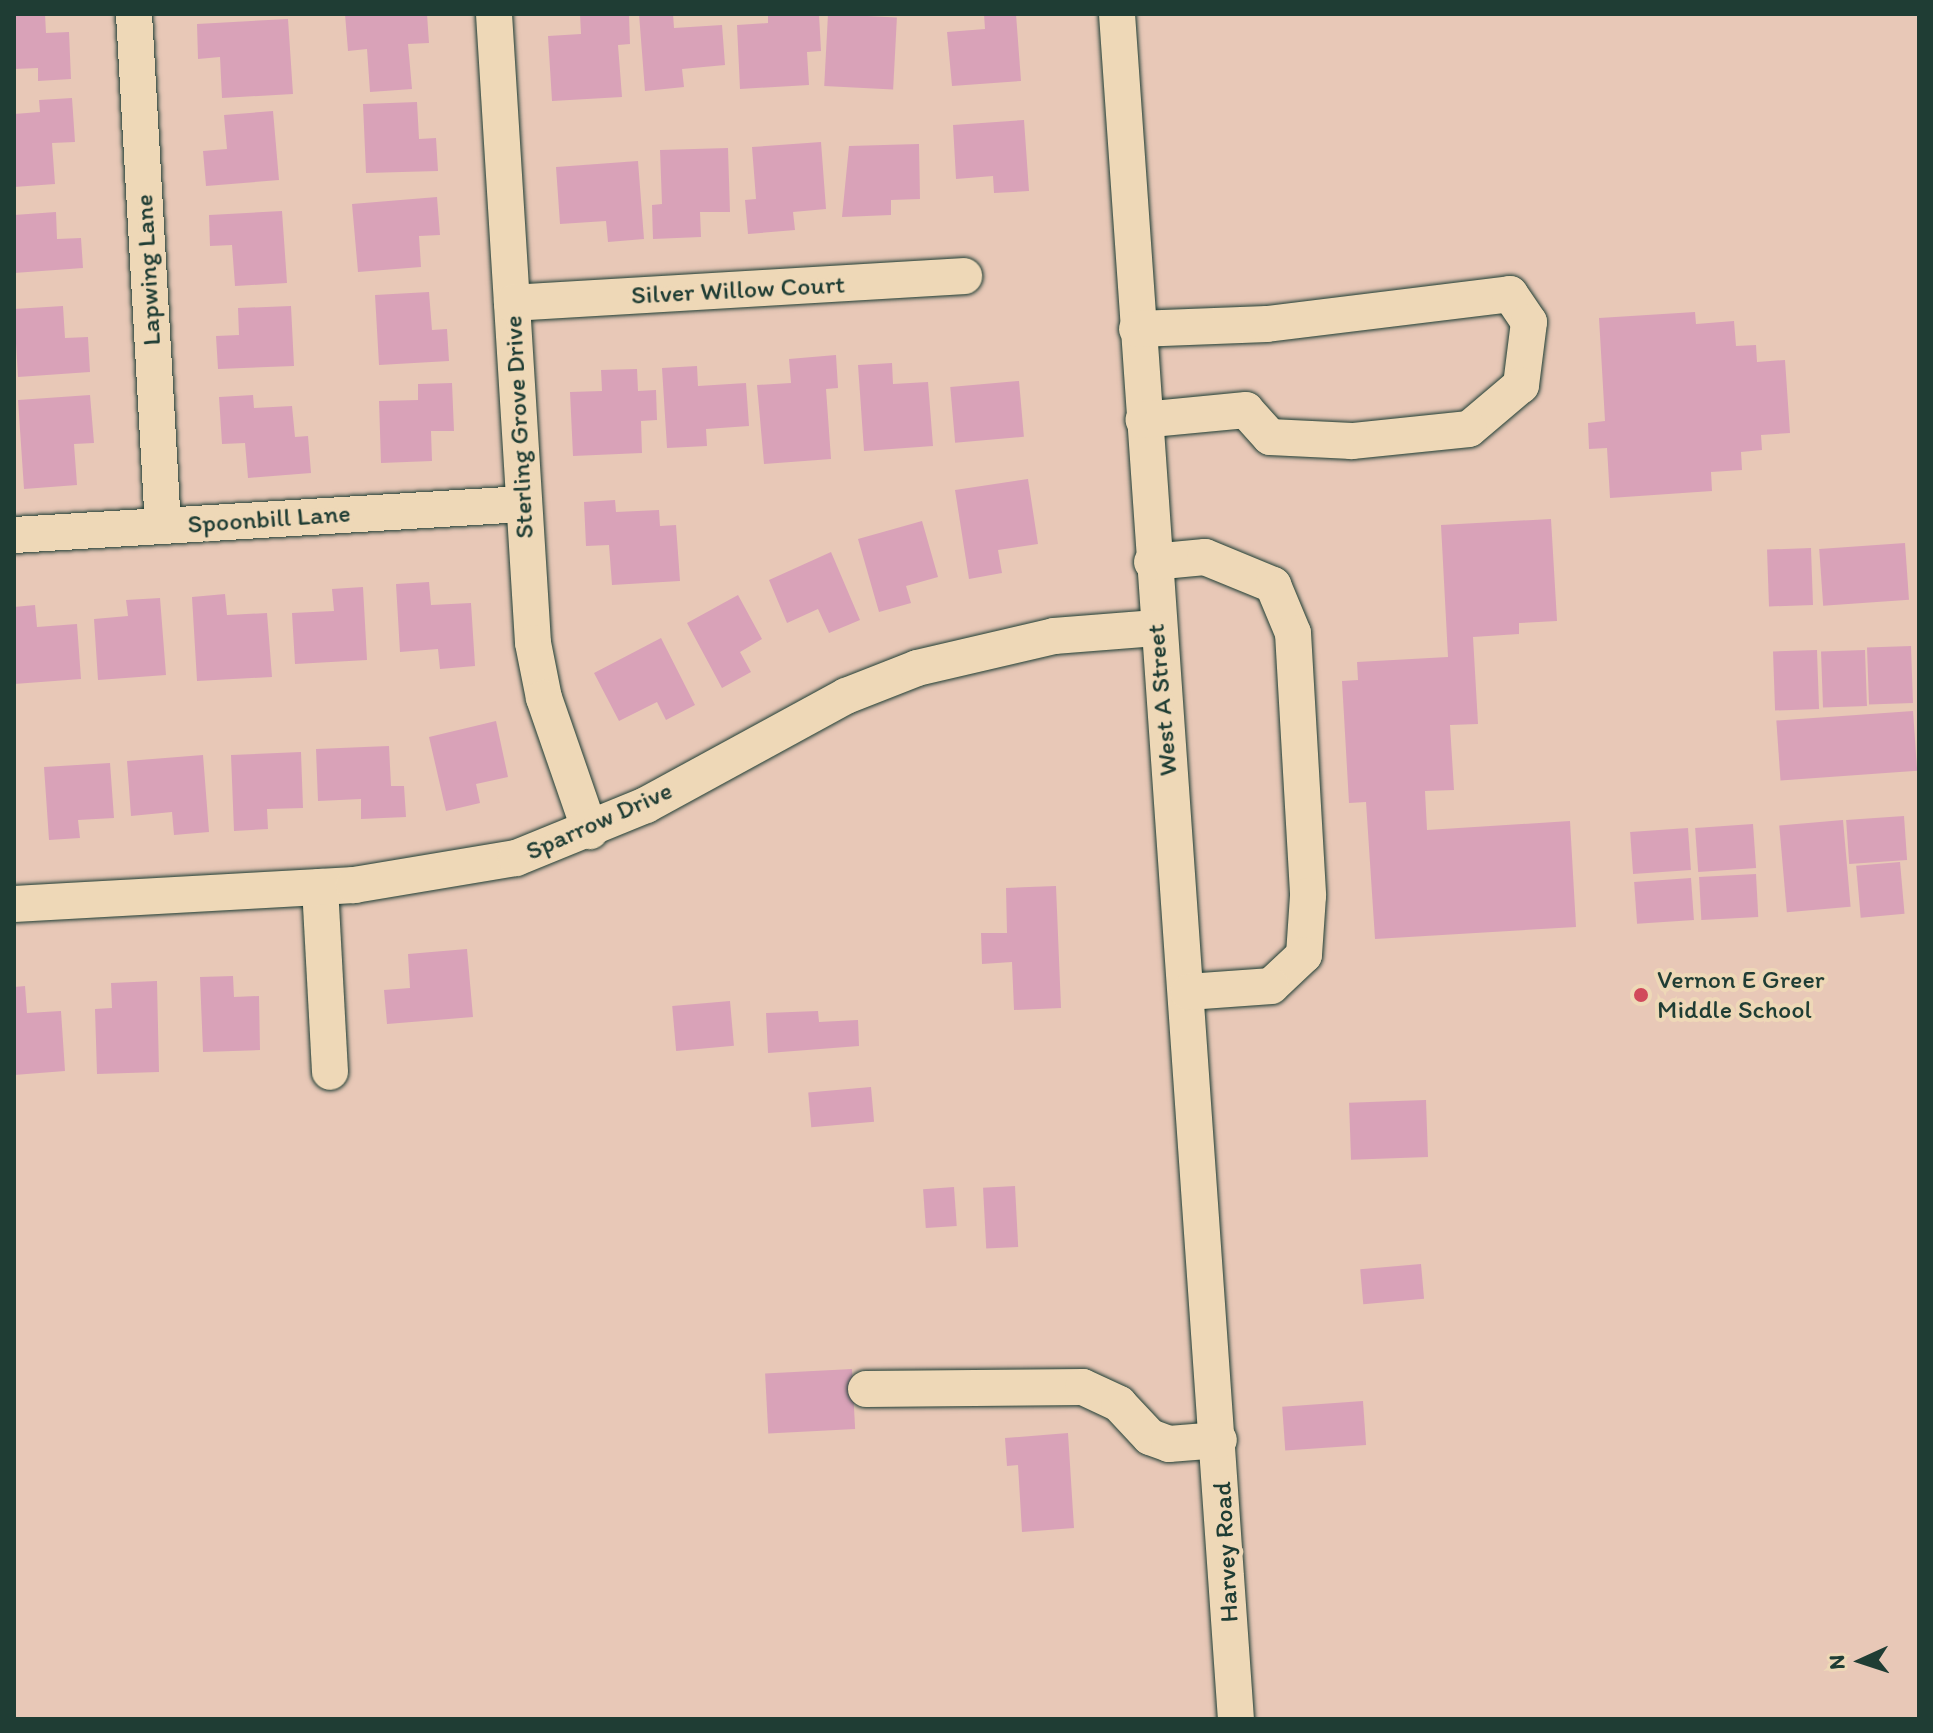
<!DOCTYPE html>
<style>
body{margin:0}
#map{position:relative;width:1933px;height:1733px;overflow:hidden;background:#e8c8b7;font-family:Itim,sans-serif}
div>[style]{position:absolute}
.building>*{inset:0;background:#d9a2b8;transform-origin:0 0}
.roads{filter:drop-shadow(0 0 2px #1f3d34) drop-shadow(0 0 2px #1f3d34)}
.minor>*{height:36px;margin:-18px;padding:0 18px;transform-origin:18px;border-radius:18px;background:#eed8b7}
.dots>*{width:22px;height:22px;translate:-50% -50%;box-sizing:border-box;border:4px solid #eed8b7;border-radius:50%}
span{translate:-50% -50%;white-space:nowrap;text-align:center;line-height:1.15;-webkit-text-stroke:8px #eed8b7;paint-order:stroke}
.street-label{font-size:26px;color:#1f3d34}
.poi-label{font-size:26px;color:#1f3d34}
.left{translate:0 -50%;text-align:left}
.frame{position:absolute;inset:0;border:16px solid #1f3d34;pointer-events:none}
.north{position:absolute;left:1821px;top:1621px;width:80px;height:80px;-webkit-text-stroke:6px #eed8b7;paint-order:stroke;rotate:267deg;font-size:22px;font-weight:700;line-height:32px;text-align:center;color:#1f3d34}
.north::after{content:'';display:block;margin:auto;width:28px;height:36px;background:#1f3d34;clip-path:polygon(50% 0,100% 100%,50% 72%,0 100%)}
</style>
<div id="map">
<div class="building">
<div style="clip-path:polygon(14px 14px,45px 14px,46px 33px,69px 32px,71px 79px,38px 81px,38px 68px,14px 69px)"></div>
<div style="clip-path:polygon(345px 14px,427px 14px,429px 43px,408px 44px,412px 89px,370px 92px,367px 49px,348px 51px)"></div>
<div style="clip-path:polygon(580px 14px,629px 14px,630px 44px,618px 45px,622px 97px,552px 101px,548px 36px,581px 34px)"></div>
<div style="clip-path:polygon(639px 14px,673px 14px,674px 28px,722px 25px,725px 65px,682px 69px,684px 87px,645px 91px)"></div>
<div style="clip-path:polygon(768px 14px,819px 14px,821px 51px,807px 52px,809px 85px,740px 89px,737px 25px,768px 23px)"></div>
<div style="left:828px;top:14px;width:69px;height:72px;rotate:3deg"></div>
<div style="clip-path:polygon(984px 14px,1016px 14px,1021px 81px,952px 86px,947px 32px,985px 29px)"></div>
<div style="clip-path:polygon(288px 19px,293px 94px,222px 98px,220px 57px,198px 59px,197px 24px)"></div>
<div style="clip-path:polygon(72px 98px,75px 142px,52px 143px,55px 184px,14px 187px,14px 114px,40px 112px,39px 100px)"></div>
<div style="clip-path:polygon(417px 102px,419px 139px,436px 138px,438px 171px,366px 173px,363px 104px)"></div>
<div style="clip-path:polygon(273px 111px,279px 180px,206px 186px,203px 151px,227px 149px,224px 115px)"></div>
<div style="clip-path:polygon(1024px 120px,1029px 191px,994px 193px,993px 176px,956px 179px,953px 125px)"></div>
<div style="clip-path:polygon(821px 142px,826px 209px,793px 212px,795px 230px,748px 234px,745px 200px,756px 199px,752px 147px)"></div>
<div style="clip-path:polygon(919px 144px,920px 199px,891px 200px,891px 215px,842px 217px,849px 146px)"></div>
<div style="clip-path:polygon(728px 148px,730px 212px,700px 212px,701px 237px,653px 239px,652px 205px,662px 204px,660px 150px)"></div>
<div style="clip-path:polygon(638px 161px,644px 239px,608px 242px,606px 221px,560px 224px,556px 167px)"></div>
<div style="clip-path:polygon(437px 197px,440px 235px,419px 236px,421px 267px,358px 272px,352px 204px)"></div>
<div style="clip-path:polygon(282px 211px,287px 283px,235px 286px,232px 245px,210px 246px,209px 215px)"></div>
<div style="clip-path:polygon(56px 212px,57px 239px,81px 238px,83px 268px,14px 273px,14px 215px)"></div>
<div style="clip-path:polygon(429px 292px,432px 330px,447px 329px,449px 361px,379px 365px,375px 295px)"></div>
<div style="clip-path:polygon(63px 306px,65px 338px,88px 337px,90px 372px,18px 377px,14px 309px)"></div>
<div style="clip-path:polygon(291px 306px,294px 366px,218px 369px,216px 336px,239px 335px,238px 308px)"></div>
<div style="clip-path:polygon(1695px 312px,1696px 324px,1734px 321px,1736px 346px,1756px 345px,1757px 362px,1785px 360px,1790px 433px,1761px 435px,1762px 450px,1741px 452px,1742px 470px,1711px 472px,1712px 491px,1610px 498px,1607px 448px,1589px 449px,1588px 423px,1605px 421px,1599px 318px)"></div>
<div style="clip-path:polygon(836px 355px,838px 388px,826px 389px,831px 459px,764px 464px,757px 385px,791px 383px,789px 359px)"></div>
<div style="clip-path:polygon(892px 363px,893px 384px,928px 382px,933px 446px,864px 451px,858px 365px)"></div>
<div style="clip-path:polygon(697px 366px,698px 386px,746px 383px,749px 426px,706px 429px,707px 446px,667px 448px,662px 368px)"></div>
<div style="clip-path:polygon(637px 369px,638px 391px,656px 390px,657px 420px,641px 421px,642px 453px,573px 456px,570px 392px,602px 391px,601px 370px)"></div>
<div style="left:1019px;top:381px;width:56px;height:69px;rotate:85deg"></div>
<div style="clip-path:polygon(452px 383px,454px 431px,431px 431px,432px 461px,381px 463px,379px 401px,418px 400px,418px 384px)"></div>
<div style="clip-path:polygon(90px 395px,94px 443px,74px 444px,77px 485px,24px 489px,18px 400px)"></div>
<div style="clip-path:polygon(253px 395px,254px 408px,292px 406px,295px 437px,308px 436px,311px 473px,248px 478px,245px 443px,222px 444px,219px 397px)"></div>
<div style="clip-path:polygon(1028px 479px,1038px 544px,998px 550px,1002px 573px,969px 579px,955px 490px)"></div>
<div style="clip-path:polygon(615px 500px,616px 512px,659px 510px,660px 526px,676px 525px,680px 581px,612px 585px,609px 545px,586px 546px,584px 502px)"></div>
<div style="clip-path:polygon(1551px 519px,1557px 621px,1519px 623px,1519px 634px,1473px 637px,1478px 724px,1450px 725px,1454px 790px,1425px 791px,1427px 830px,1570px 821px,1576px 927px,1375px 939px,1366px 802px,1349px 803px,1342px 681px,1358px 680px,1357px 662px,1448px 657px,1441px 525px)"></div>
<div style="clip-path:polygon(922px 521px,938px 577px,906px 586px,911px 603px,879px 612px,858px 539px)"></div>
<div style="left:1905px;top:543px;width:57px;height:86px;rotate:86deg"></div>
<div style="left:1811px;top:548px;width:57px;height:44px;rotate:88deg"></div>
<div style="clip-path:polygon(831px 552px,860px 620px,829px 633px,818px 609px,787px 623px,769px 580px)"></div>
<div style="clip-path:polygon(429px 582px,431px 605px,471px 603px,475px 666px,440px 669px,438px 649px,400px 652px,396px 584px)"></div>
<div style="clip-path:polygon(363px 587px,367px 660px,295px 664px,292px 613px,334px 611px,332px 589px)"></div>
<div style="clip-path:polygon(225px 594px,227px 615px,267px 613px,272px 677px,197px 681px,192px 597px)"></div>
<div style="clip-path:polygon(738px 595px,762px 639px,740px 652px,751px 672px,722px 688px,687px 623px)"></div>
<div style="clip-path:polygon(160px 598px,166px 675px,98px 680px,94px 619px,128px 616px,126px 600px)"></div>
<div style="clip-path:polygon(35px 605px,37px 627px,77px 624px,81px 679px,14px 684px,14px 607px)"></div>
<div style="clip-path:polygon(661px 638px,695px 705px,666px 720px,657px 702px,619px 721px,594px 673px)"></div>
<div style="left:1911px;top:646px;width:57px;height:44px;rotate:88deg"></div>
<div style="left:1817px;top:650px;width:59px;height:44px;rotate:88deg"></div>
<div style="left:1865px;top:650px;width:56px;height:44px;rotate:88deg"></div>
<div style="left:1913px;top:711px;width:60px;height:137px;rotate:86deg"></div>
<div style="clip-path:polygon(496px 721px,508px 777px,476px 784px,480px 803px,446px 811px,429px 737px)"></div>
<div style="clip-path:polygon(389px 746px,391px 786px,404px 786px,406px 817px,361px 819px,361px 799px,318px 801px,316px 749px)"></div>
<div style="clip-path:polygon(301px 752px,303px 808px,267px 809px,268px 829px,234px 831px,231px 755px)"></div>
<div style="clip-path:polygon(203px 755px,209px 832px,174px 835px,172px 812px,131px 816px,127px 761px)"></div>
<div style="clip-path:polygon(110px 763px,114px 818px,78px 820px,80px 838px,49px 840px,44px 767px)"></div>
<div style="left:1904px;top:816px;width:44px;height:58px;rotate:86deg"></div>
<div style="left:1843px;top:820px;width:87px;height:64px;rotate:85deg"></div>
<div style="left:1753px;top:824px;width:44px;height:58px;rotate:86deg"></div>
<div style="left:1688px;top:828px;width:42px;height:58px;rotate:86deg"></div>
<div style="left:1900px;top:862px;width:52px;height:44px;rotate:85deg"></div>
<div style="left:1756px;top:874px;width:43px;height:57px;rotate:87deg"></div>
<div style="left:1691px;top:878px;width:42px;height:57px;rotate:86deg"></div>
<div style="clip-path:polygon(1056px 886px,1061px 1008px,1014px 1010px,1012px 962px,982px 964px,981px 933px,1007px 933px,1006px 888px)"></div>
<div style="clip-path:polygon(467px 949px,473px 1017px,387px 1024px,384px 990px,410px 988px,408px 954px)"></div>
<div style="clip-path:polygon(233px 976px,234px 997px,259px 996px,260px 1050px,203px 1052px,200px 977px)"></div>
<div style="clip-path:polygon(157px 981px,159px 1072px,97px 1074px,95px 1009px,112px 1008px,111px 983px)"></div>
<div style="clip-path:polygon(25px 986px,27px 1013px,61px 1011px,65px 1071px,14px 1075px,14px 987px)"></div>
<div style="left:730px;top:1001px;width:45px;height:58px;rotate:85deg"></div>
<div style="clip-path:polygon(818px 1011px,819px 1022px,858px 1020px,859px 1046px,768px 1053px,766px 1013px)"></div>
<div style="left:871px;top:1087px;width:35px;height:63px;rotate:85deg"></div>
<div style="left:1426px;top:1100px;width:57px;height:77px;rotate:88deg"></div>
<div style="left:1015px;top:1186px;width:61px;height:32px;rotate:87deg"></div>
<div style="left:954px;top:1187px;width:39px;height:31px;rotate:86deg"></div>
<div style="left:1421px;top:1264px;width:35px;height:61px;rotate:85deg"></div>
<div style="left:852px;top:1369px;width:60px;height:87px;rotate:87deg"></div>
<div style="left:1363px;top:1401px;width:44px;height:81px;rotate:86deg"></div>
<div style="clip-path:polygon(1068px 1433px,1074px 1528px,1022px 1532px,1018px 1465px,1007px 1466px,1005px 1438px)"></div>
</div>
<div class="roads">
<div class="minor">
<div style="left:134px;top:14px;width:513px;rotate:86.76deg"></div>
<div style="left:494px;top:14px;width:630px;rotate:86.45deg"></div>
<div style="left:533px;top:643px;width:56px;rotate:78.7deg"></div>
<div style="left:544px;top:698px;width:141px;rotate:70.9deg"></div>
<div style="left:1117px;top:14px;width:1709px;rotate:86.01deg"></div>
<div style="left:512px;top:303px;width:453px;rotate:-3.4deg"></div>
<div style="left:1137px;top:329px;width:130px;rotate:-2.2deg"></div>
<div style="left:1267px;top:324px;width:245px;rotate:-7deg"></div>
<div style="left:1510px;top:294px;width:34px;rotate:56deg"></div>
<div style="left:1529px;top:322px;width:64px;rotate:97.2deg"></div>
<div style="left:1521px;top:385px;width:68px;rotate:139.8deg"></div>
<div style="left:1469px;top:429px;width:118px;rotate:174.1deg"></div>
<div style="left:1352px;top:441px;width:82px;rotate:-177.2deg"></div>
<div style="left:1270px;top:437px;width:36px;rotate:-132deg"></div>
<div style="left:1246px;top:410px;width:103px;rotate:174.5deg"></div>
<div style="left:14px;top:535px;width:511px;rotate:-3.48deg"></div>
<div style="left:1152px;top:562px;width:53px;rotate:-5.4deg"></div>
<div style="left:1205px;top:557px;width:74px;rotate:22.4deg"></div>
<div style="left:1273px;top:585px;width:52px;rotate:67.4deg"></div>
<div style="left:1293px;top:633px;width:263px;rotate:86.7deg"></div>
<div style="left:1308px;top:896px;width:59px;rotate:93.9deg"></div>
<div style="left:1304px;top:955px;width:45px;rotate:136.8deg"></div>
<div style="left:1271px;top:986px;width:83px;rotate:175.9deg"></div>
<div style="left:320px;top:887px;width:185px;rotate:86.9deg"></div>
<div style="left:14px;top:904px;width:341px;rotate:-3.2deg"></div>
<div style="left:354px;top:885px;width:164px;rotate:-9.5deg"></div>
<div style="left:516px;top:858px;width:140px;rotate:-22.2deg"></div>
<div style="left:646px;top:805px;width:228px;rotate:-28.6deg"></div>
<div style="left:846px;top:696px;width:76px;rotate:-21.5deg"></div>
<div style="left:917px;top:668px;width:141px;rotate:-13.1deg"></div>
<div style="left:1054px;top:636px;width:102px;rotate:-4.5deg"></div>
<div style="left:866px;top:1389px;width:217px;rotate:-0.5deg"></div>
<div style="left:1083px;top:1387px;width:40px;rotate:25deg"></div>
<div style="left:1119px;top:1404px;width:45px;rotate:46.8deg"></div>
<div style="left:1150px;top:1437px;width:20px;rotate:20deg"></div>
<div style="left:1169px;top:1444px;width:50px;rotate:-4.6deg"></div>
</div>
</div>
<div class="dots">
<div style="left:1641px;top:995px;background:#d1495b"></div>
</div>
<div class="street-label">
<span style="left:148px;top:270px;rotate:-93deg">Lapwing Lane</span>
<span style="left:738px;top:290px;rotate:-3deg">Silver Willow Court</span>
<span style="left:519px;top:427px;rotate:-93deg">Sterling Grove Drive</span>
<span style="left:269px;top:519px;rotate:-4deg">Spoonbill Lane</span>
<span style="left:1162px;top:700px;rotate:-95deg">West A Street</span>
<span style="left:599px;top:821px;rotate:-24deg">Sparrow Drive</span>
<span style="left:1226px;top:1552px;rotate:-93deg">Harvey Road</span>
</div>
<div class="poi-label">
<span class="left" style="left:1657px;top:995px">Vernon E Greer<br>Middle School</span>
</div>
<div class="frame"></div>
<div class="north">N</div>
</div>
